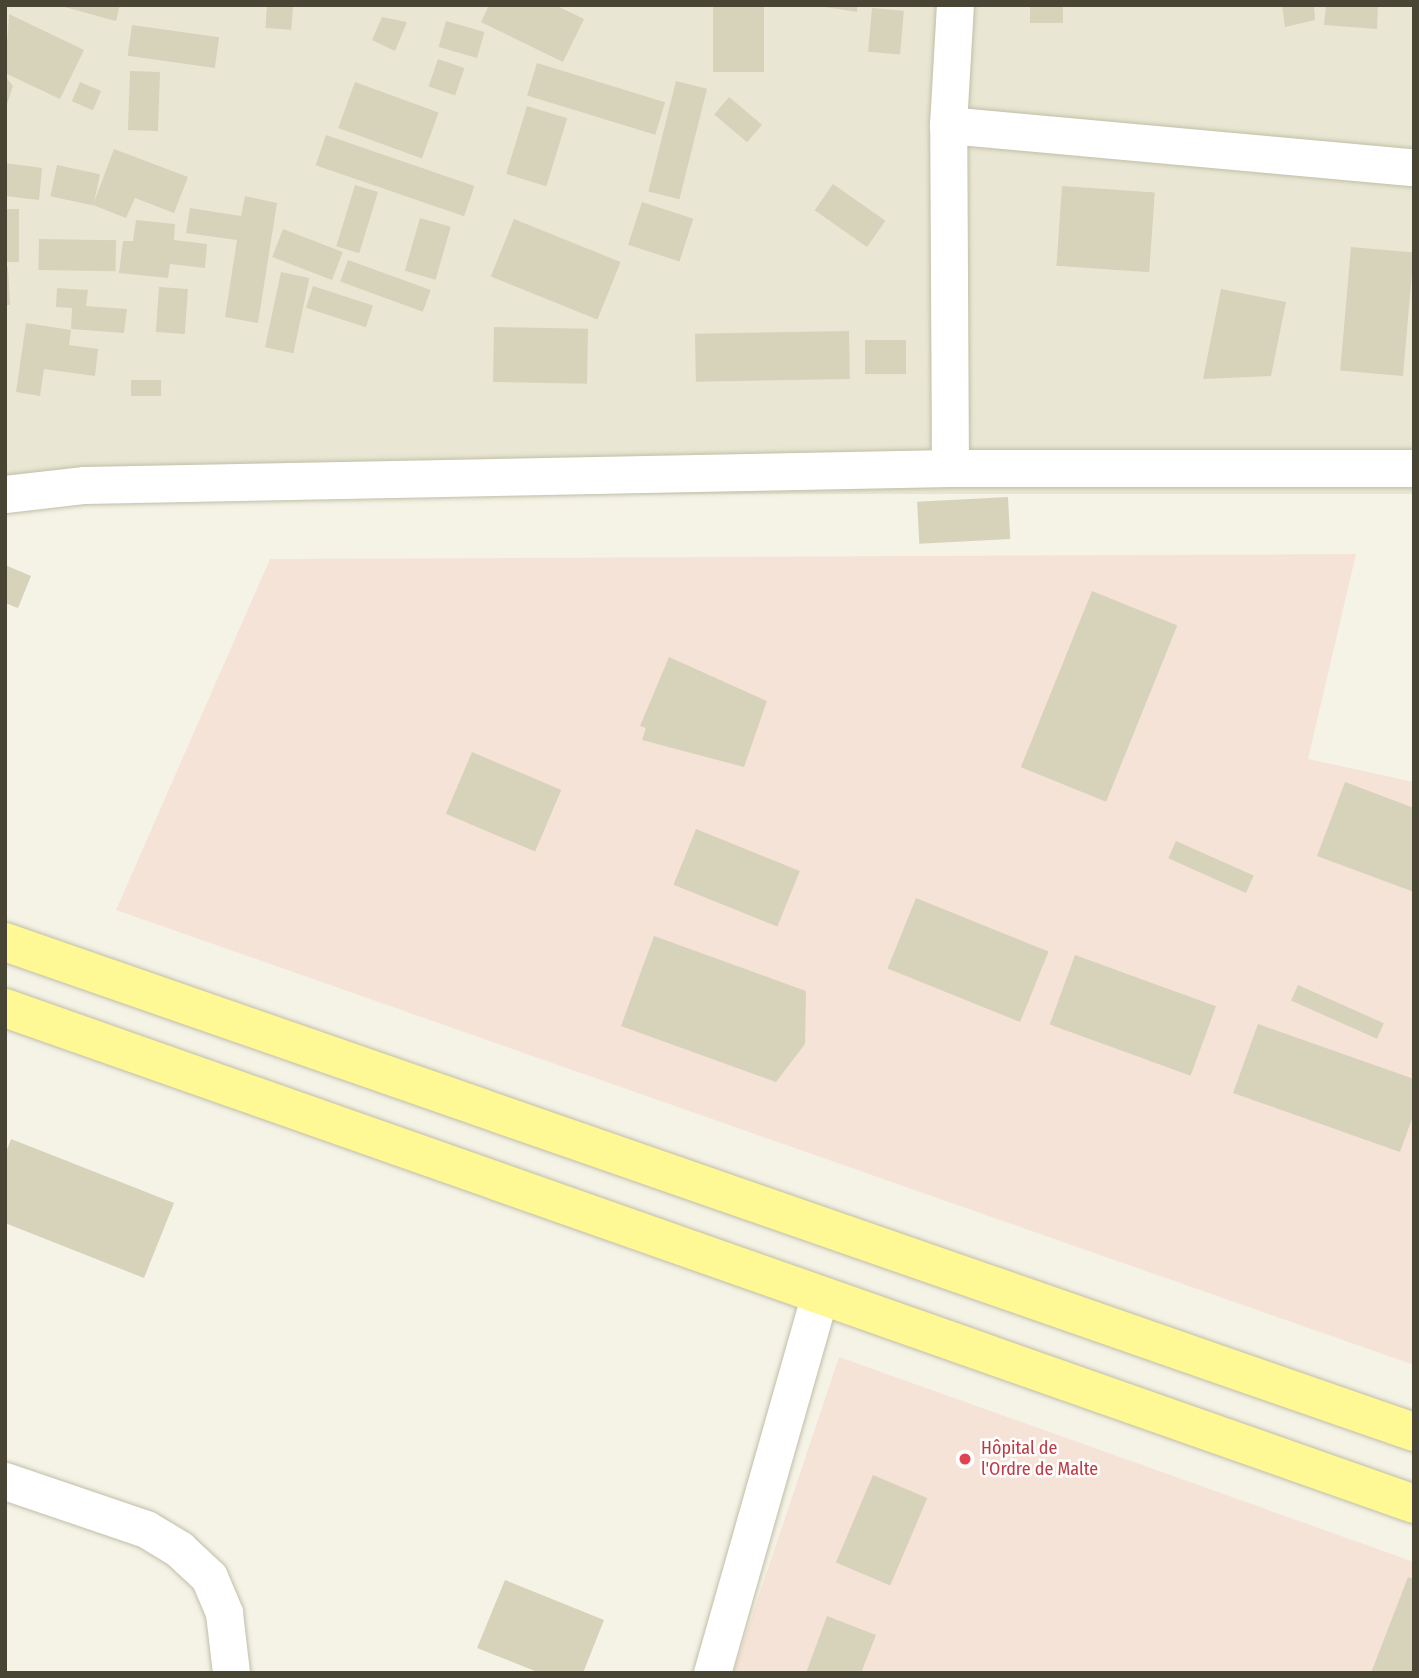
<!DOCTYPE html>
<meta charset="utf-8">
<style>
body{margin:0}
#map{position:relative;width:1419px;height:1678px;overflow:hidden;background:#f5f3e6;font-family:"Fira Sans Condensed",sans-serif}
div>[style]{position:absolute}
.residential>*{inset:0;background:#e9e7d3;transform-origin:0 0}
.medical>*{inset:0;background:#f6e3d8}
.building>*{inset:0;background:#d7d2ba;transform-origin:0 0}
.roads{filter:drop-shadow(0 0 2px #c1bea8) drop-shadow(0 0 2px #c1bea8)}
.street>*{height:37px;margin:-18.5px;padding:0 18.5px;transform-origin:18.5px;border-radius:18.5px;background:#fff}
.primary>*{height:38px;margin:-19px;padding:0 19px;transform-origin:19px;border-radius:19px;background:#fff995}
.dots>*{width:19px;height:19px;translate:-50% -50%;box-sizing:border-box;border:4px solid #fff;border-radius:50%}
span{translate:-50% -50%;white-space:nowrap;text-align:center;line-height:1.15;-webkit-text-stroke:5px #fff;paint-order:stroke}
.health-label{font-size:18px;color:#be3a42}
.left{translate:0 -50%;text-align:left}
.frame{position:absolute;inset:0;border:7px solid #484534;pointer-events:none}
</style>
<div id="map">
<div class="residential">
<div style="left:5px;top:5px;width:1409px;height:489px"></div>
</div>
<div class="medical">
<div style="clip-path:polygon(1356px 554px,1308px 759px,1414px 782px,1414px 1365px,116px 910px,270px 559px)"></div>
<div style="clip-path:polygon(839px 1357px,1414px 1562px,1414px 1673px,733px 1673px)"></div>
</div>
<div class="building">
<div style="clip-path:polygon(57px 5px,120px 5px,116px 21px)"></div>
<div style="left:267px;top:5px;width:26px;height:23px;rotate:4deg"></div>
<div style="clip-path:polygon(489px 5px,555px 5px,584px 19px,563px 62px,481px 22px)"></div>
<div style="left:713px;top:5px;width:51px;height:67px"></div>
<div style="clip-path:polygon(813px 5px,857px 5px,857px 12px)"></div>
<div style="left:1030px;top:5px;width:33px;height:18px"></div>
<div style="clip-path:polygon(1282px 5px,1314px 5px,1315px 20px,1285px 27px)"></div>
<div style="clip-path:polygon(1326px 5px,1378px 5px,1377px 29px,1324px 25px)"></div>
<div style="left:872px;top:8px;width:32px;height:44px;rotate:5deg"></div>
<div style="clip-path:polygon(9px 14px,84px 50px,60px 99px,5px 73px)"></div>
<div style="clip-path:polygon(382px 17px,407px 22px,395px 51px,372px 40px)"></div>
<div style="left:446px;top:21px;width:40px;height:27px;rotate:16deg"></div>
<div style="left:132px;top:25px;width:88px;height:31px;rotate:8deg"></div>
<div style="left:438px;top:59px;width:28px;height:29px;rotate:19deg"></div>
<div style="left:537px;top:63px;width:134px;height:34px;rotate:17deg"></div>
<div style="left:130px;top:71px;width:30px;height:59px;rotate:2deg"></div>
<div style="clip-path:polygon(5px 76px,13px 86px,6px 107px,5px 107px)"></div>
<div style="left:676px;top:81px;width:32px;height:114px;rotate:14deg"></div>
<div style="left:80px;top:82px;width:23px;height:21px;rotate:23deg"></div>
<div style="left:355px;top:82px;width:89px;height:49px;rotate:20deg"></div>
<div style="left:729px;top:97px;width:43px;height:23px;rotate:40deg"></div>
<div style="left:527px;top:106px;width:42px;height:71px;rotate:17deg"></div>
<div style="left:326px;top:135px;width:157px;height:32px;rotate:19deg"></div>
<div style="clip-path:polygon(114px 149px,188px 177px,174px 213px,135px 198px,126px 218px,93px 205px)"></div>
<div style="clip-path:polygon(5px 163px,42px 168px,39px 200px,5px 196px)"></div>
<div style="left:57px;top:165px;width:44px;height:32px;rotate:12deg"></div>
<div style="left:833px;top:184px;width:64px;height:32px;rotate:35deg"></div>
<div style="left:355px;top:185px;width:24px;height:64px;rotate:17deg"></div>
<div style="left:1062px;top:186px;width:93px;height:80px;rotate:4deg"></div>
<div style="clip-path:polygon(245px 196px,277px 203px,258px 323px,225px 317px,237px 240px,186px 233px,190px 208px,241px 216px)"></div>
<div style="left:642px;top:202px;width:54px;height:45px;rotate:18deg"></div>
<div style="left:5px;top:209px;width:14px;height:53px"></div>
<div style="left:420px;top:218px;width:32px;height:55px;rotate:16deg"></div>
<div style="left:514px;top:219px;width:115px;height:62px;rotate:22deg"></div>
<div style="clip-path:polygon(136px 220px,175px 224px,174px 240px,207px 244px,205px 268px,170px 264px,168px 278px,119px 273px,123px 241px,133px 241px)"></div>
<div style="left:283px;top:229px;width:64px;height:30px;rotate:21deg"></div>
<div style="left:39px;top:239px;width:77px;height:31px;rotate:1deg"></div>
<div style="left:1351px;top:247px;width:63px;height:124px;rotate:5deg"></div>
<div style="left:348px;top:260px;width:88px;height:23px;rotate:20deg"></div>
<div style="clip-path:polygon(8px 267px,10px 305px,5px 305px,5px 268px)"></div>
<div style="left:281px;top:272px;width:29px;height:77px;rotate:12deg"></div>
<div style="left:313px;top:286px;width:63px;height:23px;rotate:18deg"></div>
<div style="left:159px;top:287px;width:29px;height:45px;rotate:4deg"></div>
<div style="clip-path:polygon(57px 288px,88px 290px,86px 306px,127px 309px,124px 333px,71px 329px,72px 308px,56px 307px)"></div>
<div style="clip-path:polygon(1221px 289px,1286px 302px,1271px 376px,1203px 379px)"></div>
<div style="clip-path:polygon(26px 323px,71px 330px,69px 345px,98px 349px,95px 376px,44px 369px,40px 396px,16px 392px)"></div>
<div style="left:494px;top:327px;width:94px;height:55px;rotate:1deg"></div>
<div style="left:849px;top:331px;width:48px;height:154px;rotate:89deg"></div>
<div style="left:906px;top:340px;width:34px;height:41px;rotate:90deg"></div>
<div style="left:131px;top:380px;width:30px;height:16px"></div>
<div style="left:1008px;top:497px;width:42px;height:91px;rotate:87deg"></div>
<div style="clip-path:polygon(5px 565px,31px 576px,18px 608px,5px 603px)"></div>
<div style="left:1092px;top:591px;width:92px;height:190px;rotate:22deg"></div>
<div style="clip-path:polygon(669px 657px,767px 701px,744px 767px,642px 740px,646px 728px,640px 726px)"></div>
<div style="left:472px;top:752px;width:97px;height:67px;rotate:23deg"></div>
<div style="clip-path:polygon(1345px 782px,1414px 808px,1414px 892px,1317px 856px)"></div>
<div style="left:696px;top:829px;width:112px;height:60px;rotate:22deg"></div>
<div style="left:1176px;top:841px;width:85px;height:19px;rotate:24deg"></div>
<div style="left:916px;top:898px;width:143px;height:76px;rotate:22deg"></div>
<div style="clip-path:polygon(654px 936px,806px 991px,805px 1044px,776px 1082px,621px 1026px)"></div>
<div style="left:1075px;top:955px;width:150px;height:74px;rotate:20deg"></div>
<div style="left:1298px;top:985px;width:94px;height:17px;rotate:24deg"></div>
<div style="clip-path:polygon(1258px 1024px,1414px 1079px,1414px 1113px,1400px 1152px,1233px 1093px)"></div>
<div style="clip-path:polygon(11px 1139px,174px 1203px,144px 1278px,5px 1223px,5px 1155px)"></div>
<div style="left:873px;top:1475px;width:59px;height:95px;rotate:23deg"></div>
<div style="clip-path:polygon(1408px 1577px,1414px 1579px,1414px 1673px,1371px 1673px)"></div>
<div style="clip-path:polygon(505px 1580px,604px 1620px,583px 1673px,540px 1673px,477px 1648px)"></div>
<div style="clip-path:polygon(827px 1616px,876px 1635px,861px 1673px,806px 1673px)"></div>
</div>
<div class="roads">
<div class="street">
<div style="left:948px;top:125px;width:468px;rotate:5.2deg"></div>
<div style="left:950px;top:468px;width:343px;rotate:-90.3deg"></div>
<div style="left:948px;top:125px;width:120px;rotate:-86.7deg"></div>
<div style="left:5px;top:494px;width:80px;rotate:-6.5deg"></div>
<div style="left:84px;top:485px;width:866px;rotate:-1.12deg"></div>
<div style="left:950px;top:468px;width:464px"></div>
<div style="left:5px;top:1481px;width:149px;rotate:18.8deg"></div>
<div style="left:146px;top:1529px;width:39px;rotate:31deg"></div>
<div style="left:179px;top:1549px;width:41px;rotate:43deg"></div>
<div style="left:209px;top:1577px;width:39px;rotate:67deg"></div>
<div style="left:224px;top:1613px;width:60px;rotate:83.3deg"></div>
<div style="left:712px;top:1673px;width:391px;rotate:-74.1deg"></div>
</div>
<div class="primary">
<div style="left:5px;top:942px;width:1492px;rotate:19.18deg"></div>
<div style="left:5px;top:1008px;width:1494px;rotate:19.39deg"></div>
</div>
</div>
<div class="dots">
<div style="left:965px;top:1459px;background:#e0444e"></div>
</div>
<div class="health-label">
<span class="left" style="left:981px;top:1459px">Hôpital de<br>l'Ordre de Malte</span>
</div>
<div class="frame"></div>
</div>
